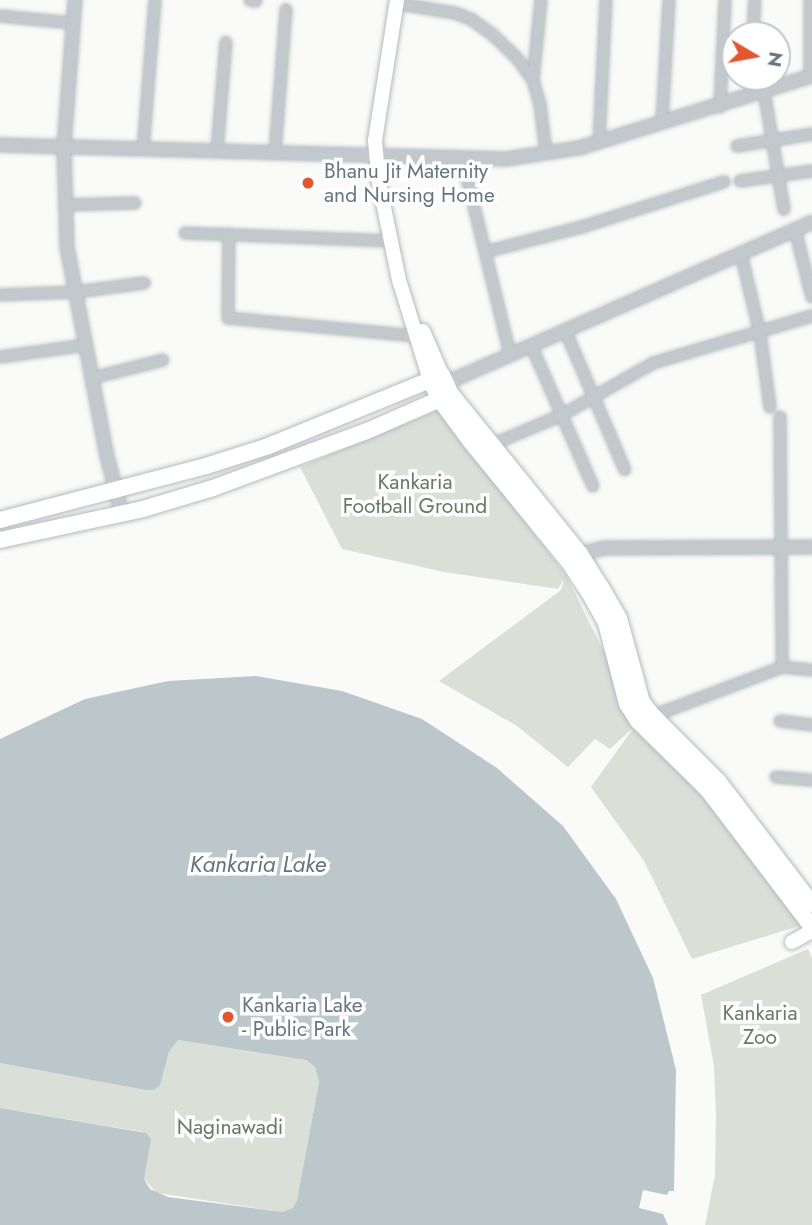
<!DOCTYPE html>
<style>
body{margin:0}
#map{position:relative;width:812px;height:1225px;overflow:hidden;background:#fafaf8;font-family:Jost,sans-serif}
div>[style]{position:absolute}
.green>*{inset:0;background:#dadfd7}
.water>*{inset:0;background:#bbc7cb}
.roads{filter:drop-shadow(0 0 2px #b3babf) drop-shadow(0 0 2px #b3babf)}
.minor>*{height:10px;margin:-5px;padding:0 5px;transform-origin:5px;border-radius:5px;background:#c3c8cc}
.tertiary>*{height:12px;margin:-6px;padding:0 6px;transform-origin:6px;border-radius:6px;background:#c3c8cc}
.secondary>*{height:14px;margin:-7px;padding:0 7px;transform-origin:7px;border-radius:7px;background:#fff}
.primary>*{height:16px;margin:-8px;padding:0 8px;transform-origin:8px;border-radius:8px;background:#fff}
.dots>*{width:19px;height:19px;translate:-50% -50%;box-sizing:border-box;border:4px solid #fff;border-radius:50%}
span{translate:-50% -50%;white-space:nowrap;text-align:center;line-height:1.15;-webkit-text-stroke:7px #fff;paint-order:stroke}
.poi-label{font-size:21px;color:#657683}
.left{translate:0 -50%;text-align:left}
.park-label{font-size:21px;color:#687a64}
.water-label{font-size:23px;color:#60757c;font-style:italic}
.north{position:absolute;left:721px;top:21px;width:70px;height:70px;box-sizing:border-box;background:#fff;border:2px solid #c1c8cd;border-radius:50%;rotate:100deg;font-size:19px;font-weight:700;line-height:28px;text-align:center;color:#657683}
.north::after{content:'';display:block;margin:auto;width:24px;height:32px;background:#e4572e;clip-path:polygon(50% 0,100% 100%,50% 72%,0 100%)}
</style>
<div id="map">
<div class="green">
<div style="clip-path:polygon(439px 410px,566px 575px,638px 721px,809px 923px,692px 959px,644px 861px,591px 787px,635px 726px,610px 749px,595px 739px,568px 767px,517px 726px,439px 681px,561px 590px,564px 579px,558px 589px,444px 572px,342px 549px,300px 467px)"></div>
<div style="clip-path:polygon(808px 949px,812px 958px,812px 1225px,705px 1225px,715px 1175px,716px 1114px,714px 1066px,701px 995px)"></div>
<div style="clip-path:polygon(178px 1040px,306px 1060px,315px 1067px,319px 1082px,297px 1200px,293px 1208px,282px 1212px,157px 1193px,144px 1179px,143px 1132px,0 1108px,0 1063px,145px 1090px,163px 1074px,169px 1052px)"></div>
</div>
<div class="water">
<div style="clip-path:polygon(256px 676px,342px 691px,422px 719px,497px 768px,563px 826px,616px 899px,653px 978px,676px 1070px,674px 1191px,669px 1191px,667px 1195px,643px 1190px,639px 1208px,663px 1214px,668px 1225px,0 1225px,0 1108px,146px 1133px,151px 1139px,144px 1179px,150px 1189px,168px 1197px,282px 1212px,293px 1208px,297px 1200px,319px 1082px,315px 1067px,306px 1060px,178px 1040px,169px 1052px,160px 1085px,154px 1090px,145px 1090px,0 1063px,0 739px,85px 699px,168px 681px)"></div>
</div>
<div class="roads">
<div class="minor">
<div style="left:250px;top:0;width:6px;rotate:9deg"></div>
<div style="left:406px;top:5px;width:50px;rotate:9.3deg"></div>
<div style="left:455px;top:13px;width:17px;rotate:21deg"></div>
<div style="left:471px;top:19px;width:27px;rotate:36deg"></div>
<div style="left:493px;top:35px;width:33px;rotate:44deg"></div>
<div style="left:517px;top:58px;width:27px;rotate:54deg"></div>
<div style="left:533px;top:80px;width:25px;rotate:74deg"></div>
<div style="left:540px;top:104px;width:49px;rotate:83deg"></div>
<div style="left:0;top:16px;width:73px;rotate:5.5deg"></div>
<div style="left:753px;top:35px;width:35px;rotate:-87deg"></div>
<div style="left:810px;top:77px;width:77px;rotate:-90deg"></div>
<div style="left:533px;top:80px;width:80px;rotate:-84.3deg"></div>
<div style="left:764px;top:91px;width:120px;rotate:80.4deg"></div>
<div style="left:752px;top:94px;width:17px;rotate:-90deg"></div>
<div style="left:720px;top:107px;width:107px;rotate:-87.3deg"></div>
<div style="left:662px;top:122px;width:122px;rotate:-86.7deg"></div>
<div style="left:599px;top:142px;width:142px;rotate:-87.2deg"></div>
<div style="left:737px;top:146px;width:76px;rotate:-9.1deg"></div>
<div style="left:143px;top:150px;width:150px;rotate:-85.4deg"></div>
<div style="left:217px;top:151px;width:109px;rotate:-85.3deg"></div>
<div style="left:275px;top:153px;width:144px;rotate:-85.6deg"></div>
<div style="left:462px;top:157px;width:203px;rotate:76.3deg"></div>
<div style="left:740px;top:181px;width:73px;rotate:-7.9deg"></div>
<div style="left:66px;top:205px;width:69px;rotate:-1.7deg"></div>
<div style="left:795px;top:229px;width:70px;rotate:76deg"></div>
<div style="left:185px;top:233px;width:206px;rotate:2.2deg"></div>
<div style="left:229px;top:234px;width:84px;rotate:90.7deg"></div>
<div style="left:228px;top:318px;width:188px;rotate:5.5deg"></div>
<div style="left:485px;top:252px;width:103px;rotate:-14.6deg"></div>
<div style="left:585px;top:226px;width:146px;rotate:-17.6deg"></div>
<div style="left:741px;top:254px;width:81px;rotate:76.5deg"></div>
<div style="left:760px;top:333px;width:75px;rotate:82.3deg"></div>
<div style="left:0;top:295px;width:76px;rotate:-2.3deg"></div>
<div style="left:76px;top:292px;width:69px;rotate:-7.5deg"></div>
<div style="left:565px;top:330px;width:152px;rotate:66.8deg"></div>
<div style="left:531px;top:345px;width:154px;rotate:66.3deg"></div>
<div style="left:0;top:357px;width:87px;rotate:-7.9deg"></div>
<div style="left:92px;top:378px;width:73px;rotate:-14.2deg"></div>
<div style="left:780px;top:417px;width:250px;rotate:89.5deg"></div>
<div style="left:491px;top:445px;width:77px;rotate:-22.9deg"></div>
<div style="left:562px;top:415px;width:105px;rotate:-29.7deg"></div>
<div style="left:653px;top:363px;width:166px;rotate:-16.5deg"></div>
<div style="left:650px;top:717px;width:141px;rotate:-20.7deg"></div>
<div style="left:782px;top:667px;width:30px;rotate:6deg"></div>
<div style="left:780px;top:721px;width:32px;rotate:7deg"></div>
<div style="left:776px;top:777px;width:36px;rotate:5deg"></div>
</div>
<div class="tertiary">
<div style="left:75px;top:0;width:147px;rotate:94.3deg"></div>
<div style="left:64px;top:147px;width:100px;rotate:88.3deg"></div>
<div style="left:67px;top:247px;width:213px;rotate:79.2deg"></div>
<div style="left:107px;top:456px;width:60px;rotate:75.5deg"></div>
<div style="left:0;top:145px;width:506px;rotate:1.58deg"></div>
<div style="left:506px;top:159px;width:74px;rotate:-8.6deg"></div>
<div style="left:579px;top:148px;width:244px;rotate:-17.2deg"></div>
<div style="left:446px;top:383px;width:400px;rotate:-23.7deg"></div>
<div style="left:573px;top:559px;width:9px;rotate:-36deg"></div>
<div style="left:580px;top:554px;width:25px;rotate:-14deg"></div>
<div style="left:604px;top:548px;width:208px;rotate:-0.3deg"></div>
</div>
<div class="secondary">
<div style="left:397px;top:0;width:142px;rotate:98.9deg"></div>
<div style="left:375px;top:140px;width:38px;rotate:85deg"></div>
<div style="left:378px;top:178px;width:104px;rotate:78.4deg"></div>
<div style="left:399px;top:280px;width:105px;rotate:72.8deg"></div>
<div style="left:423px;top:331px;width:48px;rotate:66.6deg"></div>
<div style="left:792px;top:942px;width:23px;rotate:-29deg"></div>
</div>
<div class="primary">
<div style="left:430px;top:380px;width:22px;rotate:63deg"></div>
<div style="left:440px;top:400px;width:52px;rotate:53.6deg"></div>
<div style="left:471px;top:442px;width:155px;rotate:50.8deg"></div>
<div style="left:569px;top:562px;width:38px;rotate:57deg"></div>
<div style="left:590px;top:594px;width:33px;rotate:61deg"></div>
<div style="left:606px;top:623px;width:84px;rotate:75.5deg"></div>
<div style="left:627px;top:704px;width:20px;rotate:57deg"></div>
<div style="left:638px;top:721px;width:98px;rotate:44.6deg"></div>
<div style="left:708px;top:790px;width:172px;rotate:52.8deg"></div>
<div style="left:0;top:520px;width:213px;rotate:-14.7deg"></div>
<div style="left:206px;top:466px;width:63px;rotate:-17.6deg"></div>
<div style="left:266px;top:447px;width:190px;rotate:-22.2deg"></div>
<div style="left:442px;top:375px;width:21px;rotate:65deg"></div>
<div style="left:451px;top:394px;width:206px;rotate:51.1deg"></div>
<div style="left:580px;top:554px;width:39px;rotate:58deg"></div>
<div style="left:601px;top:587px;width:36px;rotate:60deg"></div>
<div style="left:619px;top:618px;width:87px;rotate:74.7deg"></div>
<div style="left:642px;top:702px;width:18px;rotate:52deg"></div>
<div style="left:653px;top:716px;width:92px;rotate:45deg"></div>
<div style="left:718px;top:781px;width:155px;rotate:52.6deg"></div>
<div style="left:0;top:540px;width:146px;rotate:-12.2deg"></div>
<div style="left:143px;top:509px;width:73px;rotate:-16.7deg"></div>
<div style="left:213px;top:488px;width:164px;rotate:-20.3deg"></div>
<div style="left:367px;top:431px;width:90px;rotate:-23.7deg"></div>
</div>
</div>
<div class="dots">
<div style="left:308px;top:183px;background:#e4572e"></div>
<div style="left:228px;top:1017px;background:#e4572e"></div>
</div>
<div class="poi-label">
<span class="left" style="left:324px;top:183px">Bhanu Jit Maternity<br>and Nursing Home</span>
<span class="left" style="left:242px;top:1017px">Kankaria Lake<br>- Public Park</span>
</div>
<div class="park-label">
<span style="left:415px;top:494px">Kankaria<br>Football Ground</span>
<span style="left:760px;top:1025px">Kankaria<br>Zoo</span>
<span style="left:230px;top:1127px">Naginawadi</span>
</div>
<div class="water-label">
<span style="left:258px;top:864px">Kankaria Lake</span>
</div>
<div class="north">N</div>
</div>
